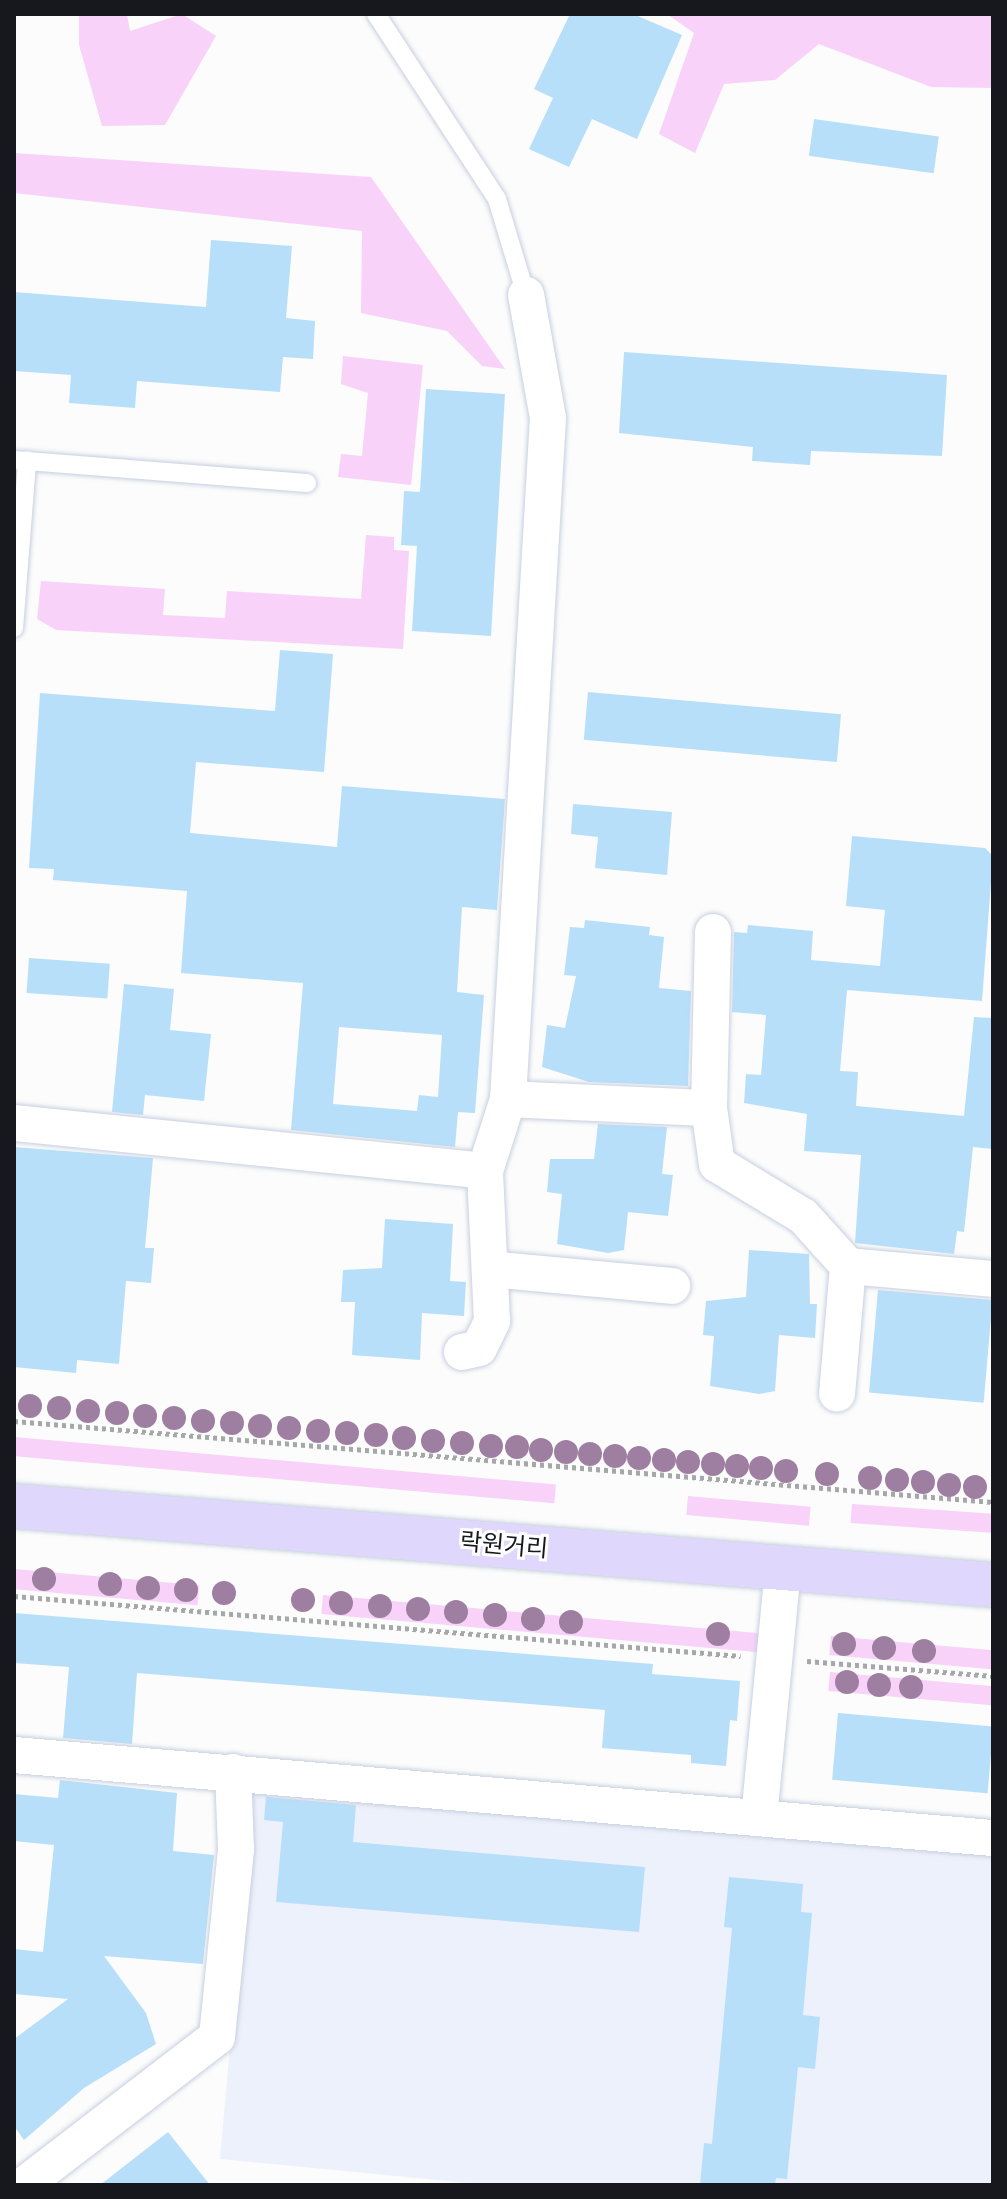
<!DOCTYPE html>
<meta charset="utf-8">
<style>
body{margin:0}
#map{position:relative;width:1007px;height:2199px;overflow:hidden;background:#fbfcfb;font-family:Cabin,"Noto Sans KR",sans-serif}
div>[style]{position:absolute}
.built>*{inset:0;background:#edf1fb}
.green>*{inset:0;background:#f8d2f8;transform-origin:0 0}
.building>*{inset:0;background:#b8dff9;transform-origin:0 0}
.path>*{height:5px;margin-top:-2.5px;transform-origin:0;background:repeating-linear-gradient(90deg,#a5a7a8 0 4px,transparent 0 8px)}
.roads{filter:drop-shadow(0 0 2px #c7cfe0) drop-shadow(0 0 2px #c7cfe0)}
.service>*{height:18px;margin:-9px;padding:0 9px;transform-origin:9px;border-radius:9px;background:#fff}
.minor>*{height:36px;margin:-18px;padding:0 18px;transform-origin:18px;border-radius:18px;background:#fff}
.primary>*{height:44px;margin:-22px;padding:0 22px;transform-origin:22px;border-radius:22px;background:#e0d7fc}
.trees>*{width:24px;height:24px;margin:-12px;border-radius:50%;background:#9f7fa1}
span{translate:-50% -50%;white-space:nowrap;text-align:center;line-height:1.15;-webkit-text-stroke:6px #fff;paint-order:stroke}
.street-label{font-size:24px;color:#16181e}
.frame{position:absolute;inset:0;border:16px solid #16181e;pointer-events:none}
</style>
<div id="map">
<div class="built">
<div style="clip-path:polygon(253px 1785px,993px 1847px,993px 2185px,489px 2185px,220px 2159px)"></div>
</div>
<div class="green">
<div style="clip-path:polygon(79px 14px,127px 14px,130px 31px,182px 14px,216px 36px,165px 125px,102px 126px,79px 45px)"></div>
<div style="clip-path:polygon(667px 14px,993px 14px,993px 88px,931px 87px,819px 44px,775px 80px,724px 84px,695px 153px,659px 134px,694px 33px)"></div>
<div style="clip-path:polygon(14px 153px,371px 177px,505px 369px,482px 366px,447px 331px,361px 313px,362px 231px,14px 193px)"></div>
<div style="clip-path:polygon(343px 356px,423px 365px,411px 485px,338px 477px,341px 454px,362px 456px,368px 393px,341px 384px)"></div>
<div style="clip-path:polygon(366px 535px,394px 537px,394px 550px,409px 551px,403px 649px,56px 630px,37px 619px,41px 581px,165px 589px,163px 615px,225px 618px,227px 591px,361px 599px)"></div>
<div style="left:14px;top:1437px;width:544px;height:19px;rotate:5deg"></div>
<div style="left:688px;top:1496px;width:123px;height:19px;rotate:5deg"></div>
<div style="left:852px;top:1504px;width:141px;height:19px;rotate:4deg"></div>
<div style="left:14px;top:1569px;width:186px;height:20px;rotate:5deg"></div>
<div style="left:323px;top:1595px;width:442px;height:19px;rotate:5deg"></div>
<div style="left:831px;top:1636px;width:163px;height:19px;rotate:5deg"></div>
<div style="left:830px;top:1672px;width:164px;height:19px;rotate:5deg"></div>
</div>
<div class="building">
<div style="clip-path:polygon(570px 14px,633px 14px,682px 35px,637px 139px,592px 119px,569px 167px,529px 149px,553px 98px,534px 89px)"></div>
<div style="left:814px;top:119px;width:126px;height:37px;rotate:8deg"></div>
<div style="clip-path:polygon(211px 240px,292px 246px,286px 318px,315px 321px,313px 359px,283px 357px,280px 392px,137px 381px,135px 408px,69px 403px,71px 375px,14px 371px,14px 292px,206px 307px)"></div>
<div style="clip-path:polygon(624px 352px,947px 375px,942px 456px,811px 451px,810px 465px,752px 461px,753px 447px,619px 433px)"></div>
<div style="clip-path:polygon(426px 389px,505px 394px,491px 636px,412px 631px,417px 546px,401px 545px,404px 491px,420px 492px)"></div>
<div style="clip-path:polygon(evenodd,280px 650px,333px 654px,324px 772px,196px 762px,190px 833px,337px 847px,342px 786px,505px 799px,497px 910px,462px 907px,457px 992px,484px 995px,475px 1113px,458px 1112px,455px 1147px,291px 1130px,303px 983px,181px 973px,187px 891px,53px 880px,54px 869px,29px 868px,40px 693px,275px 711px,280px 650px,339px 1027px,442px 1035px,438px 1097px,419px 1095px,417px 1111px,333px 1104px,339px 1027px)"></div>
<div style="left:588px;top:692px;width:254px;height:48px;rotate:5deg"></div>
<div style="clip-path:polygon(573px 804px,672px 812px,667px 875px,595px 868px,598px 837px,571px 834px)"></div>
<div style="clip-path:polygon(852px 836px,985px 848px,993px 856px,982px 1001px,847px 990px,840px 1071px,858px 1072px,856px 1106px,964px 1116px,974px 1017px,993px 1018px,993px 1149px,973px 1147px,964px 1232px,957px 1231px,954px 1254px,855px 1243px,861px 1155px,804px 1151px,807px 1114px,744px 1103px,746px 1074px,761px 1075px,766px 1015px,732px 1012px,734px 932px,747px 933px,748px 925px,813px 931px,811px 960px,880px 966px,885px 910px,846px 906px)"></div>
<div style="clip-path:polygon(585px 920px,650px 927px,649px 935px,664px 937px,659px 988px,691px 991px,688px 1086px,589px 1082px,542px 1067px,547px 1025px,565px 1028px,576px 976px,564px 975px,570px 927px,584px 928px)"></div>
<div style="left:29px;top:958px;width:81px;height:35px;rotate:4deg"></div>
<div style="clip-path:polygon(124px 984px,174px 989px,170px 1030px,211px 1034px,204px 1101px,145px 1095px,143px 1115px,112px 1112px)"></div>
<div style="clip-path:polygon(598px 1124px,667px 1127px,662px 1174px,673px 1175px,668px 1216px,628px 1212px,624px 1250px,608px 1253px,557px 1244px,562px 1194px,547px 1192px,550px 1159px,594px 1159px)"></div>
<div style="clip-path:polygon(14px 1147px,153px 1158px,145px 1248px,154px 1248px,151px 1283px,126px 1281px,119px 1364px,77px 1360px,76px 1373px,14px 1367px)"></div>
<div style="clip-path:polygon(385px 1219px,453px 1224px,450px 1281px,466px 1282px,464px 1316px,422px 1313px,420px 1360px,352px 1355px,355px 1302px,341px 1302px,343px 1270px,382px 1268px)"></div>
<div style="clip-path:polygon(749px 1250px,809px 1254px,810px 1304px,817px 1304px,815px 1338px,779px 1335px,775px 1391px,759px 1394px,710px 1386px,714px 1336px,703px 1335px,706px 1301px,746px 1297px)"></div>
<div style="left:878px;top:1290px;width:115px;height:103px;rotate:5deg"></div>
<div style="clip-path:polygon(14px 1613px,653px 1664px,652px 1674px,740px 1681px,737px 1721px,730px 1720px,726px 1766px,691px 1763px,691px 1755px,602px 1748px,605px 1710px,137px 1673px,132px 1744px,63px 1738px,69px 1667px,14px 1663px)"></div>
<div style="left:838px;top:1713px;width:156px;height:67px;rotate:5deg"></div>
<div style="clip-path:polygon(60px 1780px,177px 1793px,173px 1851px,214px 1855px,203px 1964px,104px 1956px,146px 2013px,156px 2044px,84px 2088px,24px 2140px,14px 2126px,14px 2039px,68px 1999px,14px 1994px,14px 1949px,43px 1952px,54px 1845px,14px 1841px,14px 1794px,58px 1798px)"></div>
<div style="clip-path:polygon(266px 1797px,356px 1805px,353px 1842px,645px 1867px,639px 1932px,276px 1902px,283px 1822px,264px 1820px)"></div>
<div style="clip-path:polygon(729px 1877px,803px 1884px,801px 1912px,812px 1913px,803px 2015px,820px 2017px,815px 2069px,798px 2067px,787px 2179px,776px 2178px,775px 2185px,700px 2185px,704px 2143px,712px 2144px,732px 1928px,724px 1927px)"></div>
<div style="clip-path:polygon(168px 2132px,210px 2185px,100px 2185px)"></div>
</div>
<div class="path">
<div style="left:14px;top:1421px;width:982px;rotate:4.73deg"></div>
<div style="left:14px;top:1596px;width:729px;rotate:4.72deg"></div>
<div style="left:807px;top:1661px;width:187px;rotate:4.6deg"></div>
</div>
<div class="roads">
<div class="service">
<div style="left:376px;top:14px;width:221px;rotate:56.8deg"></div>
<div style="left:497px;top:199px;width:100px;rotate:73.2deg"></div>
<div style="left:14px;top:460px;width:294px;rotate:4.5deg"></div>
<div style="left:14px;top:628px;width:168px;rotate:-85.5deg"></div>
</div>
<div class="minor">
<div style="left:713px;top:932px;width:176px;rotate:91.3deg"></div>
<div style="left:709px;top:1108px;width:57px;rotate:81.9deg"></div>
<div style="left:717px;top:1164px;width:100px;rotate:31.2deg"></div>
<div style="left:803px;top:1216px;width:67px;rotate:48deg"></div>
<div style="left:848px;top:1266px;width:128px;rotate:94.9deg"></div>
<div style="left:508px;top:1099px;width:201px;rotate:2.6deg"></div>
<div style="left:14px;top:1123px;width:473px;rotate:5.8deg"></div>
<div style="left:848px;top:1266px;width:146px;rotate:5.1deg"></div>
<div style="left:490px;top:1269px;width:183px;rotate:5.3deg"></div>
<div style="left:462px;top:1352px;width:17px;rotate:-13deg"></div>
<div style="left:479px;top:1348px;width:30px;rotate:-64deg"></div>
<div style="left:492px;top:1321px;width:150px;rotate:-92.7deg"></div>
<div style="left:485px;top:1171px;width:76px;rotate:-72.3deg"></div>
<div style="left:508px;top:1099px;width:682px;rotate:-86.64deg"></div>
<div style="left:548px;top:418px;width:125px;rotate:-100.1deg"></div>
<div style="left:14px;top:1755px;width:983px;rotate:4.85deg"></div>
<div style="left:759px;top:1818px;width:251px;rotate:-84.5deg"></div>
<div style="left:24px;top:2185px;width:243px;rotate:-37.5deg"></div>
<div style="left:217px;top:2037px;width:189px;rotate:-84.2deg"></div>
<div style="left:236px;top:1849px;width:77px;rotate:-92.2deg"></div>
</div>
<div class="primary">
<div style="left:14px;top:1506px;width:982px;rotate:4.61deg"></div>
</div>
</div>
<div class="trees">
<div style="left:30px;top:1406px"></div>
<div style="left:59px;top:1408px"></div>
<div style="left:88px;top:1411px"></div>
<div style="left:117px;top:1413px"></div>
<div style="left:145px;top:1416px"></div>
<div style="left:174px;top:1418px"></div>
<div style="left:203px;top:1421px"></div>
<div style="left:232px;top:1423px"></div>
<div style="left:260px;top:1426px"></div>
<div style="left:289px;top:1428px"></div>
<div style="left:318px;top:1431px"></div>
<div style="left:347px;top:1433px"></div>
<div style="left:376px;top:1435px"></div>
<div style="left:404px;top:1438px"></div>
<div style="left:433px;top:1441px"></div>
<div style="left:462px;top:1443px"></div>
<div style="left:491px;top:1446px"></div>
<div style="left:517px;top:1447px"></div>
<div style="left:541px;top:1450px"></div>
<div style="left:566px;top:1452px"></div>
<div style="left:590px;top:1454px"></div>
<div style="left:615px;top:1456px"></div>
<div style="left:639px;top:1458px"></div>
<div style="left:664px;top:1460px"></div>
<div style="left:688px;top:1462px"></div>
<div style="left:713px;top:1464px"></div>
<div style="left:737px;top:1466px"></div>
<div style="left:761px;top:1468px"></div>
<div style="left:786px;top:1471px"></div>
<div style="left:827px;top:1474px"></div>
<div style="left:870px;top:1478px"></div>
<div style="left:897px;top:1480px"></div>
<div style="left:923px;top:1482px"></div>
<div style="left:949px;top:1485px"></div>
<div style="left:975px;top:1487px"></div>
<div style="left:44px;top:1579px"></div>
<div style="left:110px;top:1584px"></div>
<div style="left:148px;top:1588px"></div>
<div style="left:186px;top:1590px"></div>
<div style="left:224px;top:1593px"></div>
<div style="left:303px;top:1600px"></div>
<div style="left:341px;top:1603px"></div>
<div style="left:380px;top:1606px"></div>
<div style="left:418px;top:1609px"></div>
<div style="left:456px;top:1612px"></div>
<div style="left:495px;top:1615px"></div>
<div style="left:533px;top:1619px"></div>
<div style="left:571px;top:1622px"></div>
<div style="left:718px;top:1634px"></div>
<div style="left:844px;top:1644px"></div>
<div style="left:884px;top:1648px"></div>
<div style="left:924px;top:1651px"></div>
<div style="left:847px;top:1682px"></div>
<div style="left:879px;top:1685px"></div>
<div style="left:911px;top:1687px"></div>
</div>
<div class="street-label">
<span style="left:504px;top:1545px;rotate:5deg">락원거리</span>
</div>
<div class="frame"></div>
</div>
